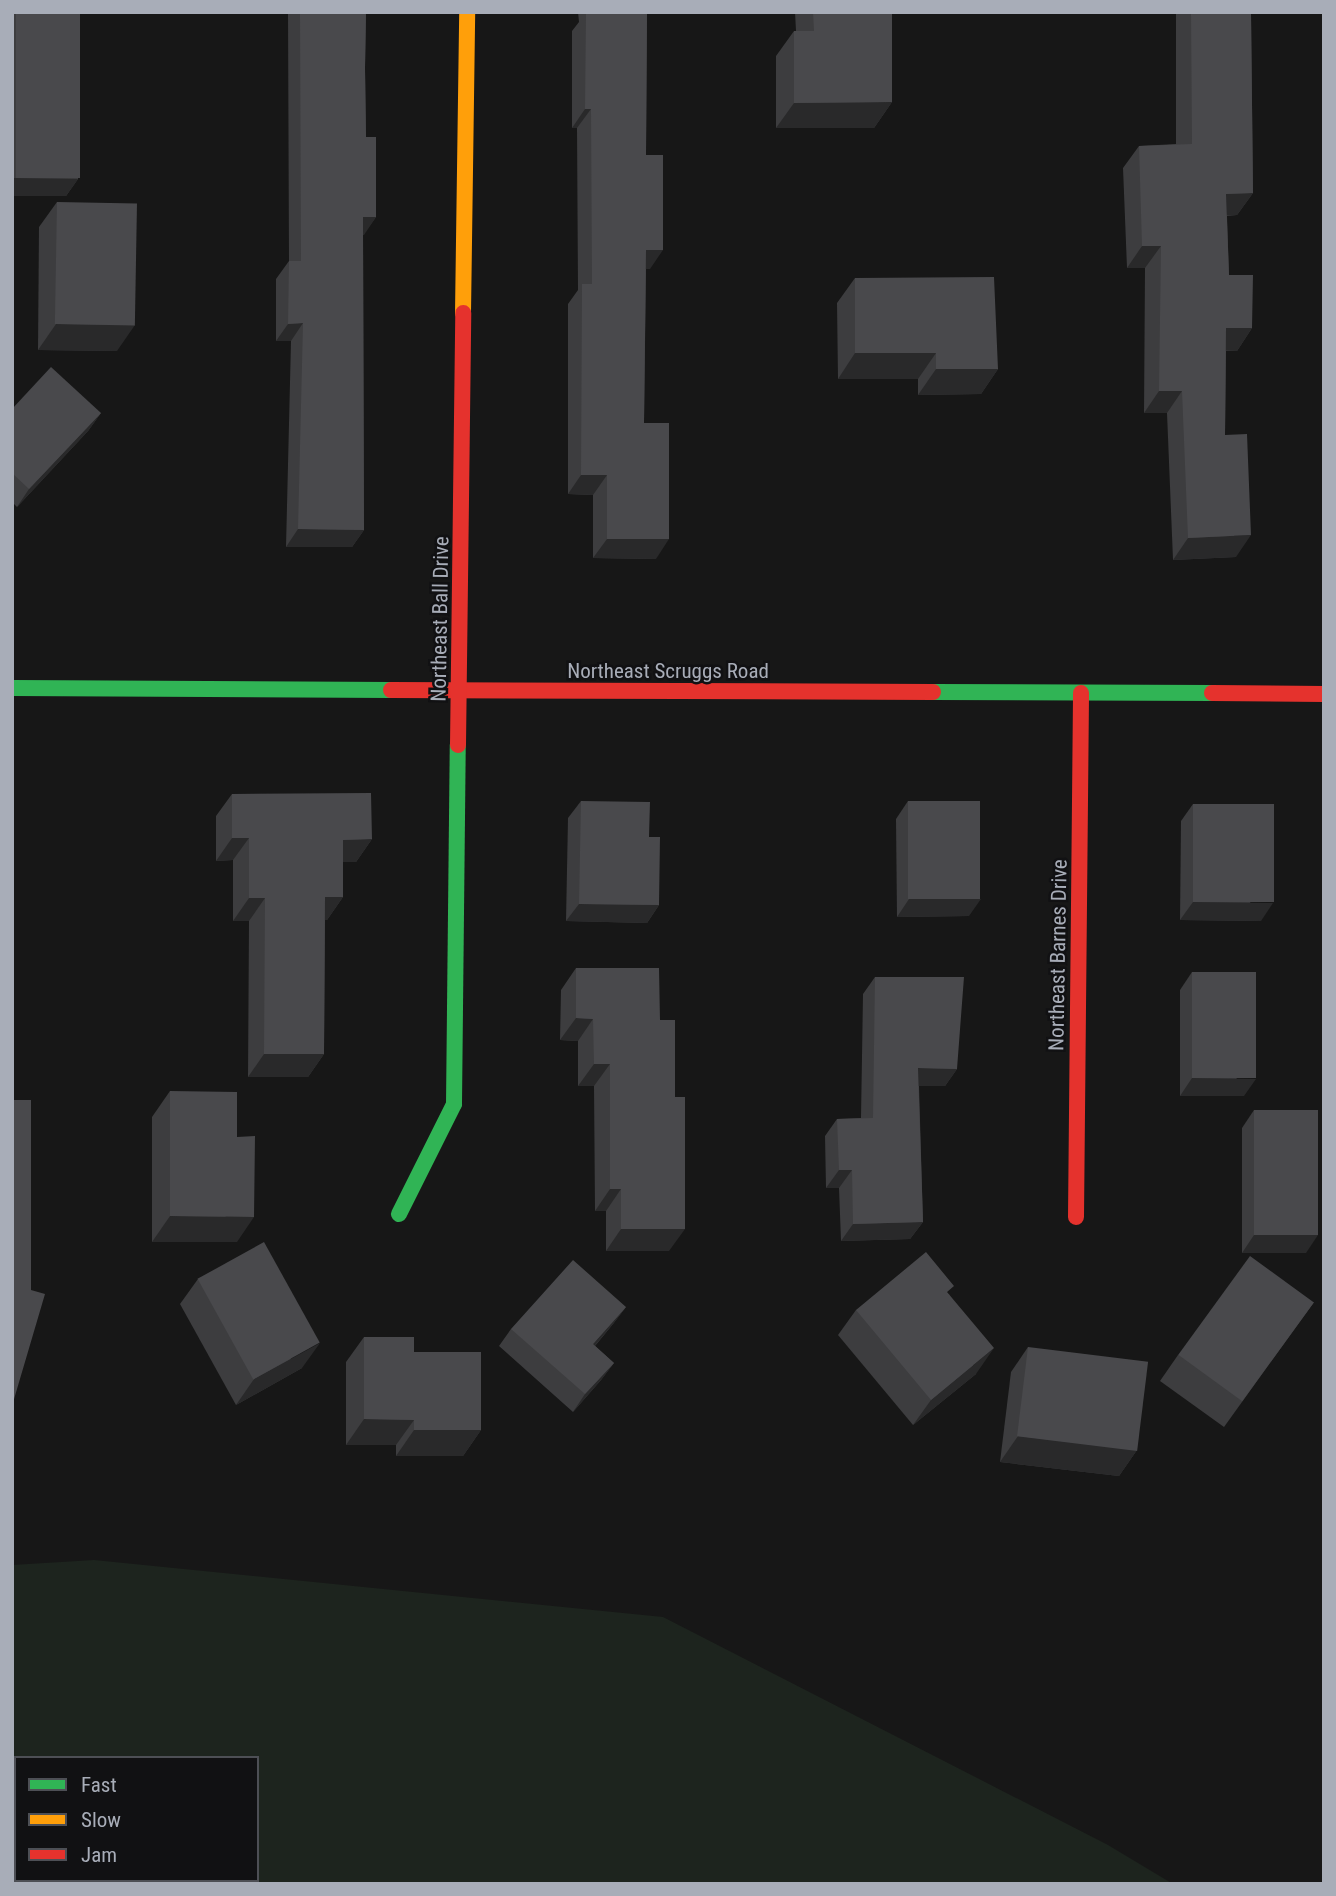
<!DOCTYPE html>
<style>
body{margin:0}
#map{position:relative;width:1336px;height:1896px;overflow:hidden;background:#171717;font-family:"Roboto Condensed",sans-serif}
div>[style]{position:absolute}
.green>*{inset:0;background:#1d241e}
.fast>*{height:16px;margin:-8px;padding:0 8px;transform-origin:8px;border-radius:8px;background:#30b455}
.slow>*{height:16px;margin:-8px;padding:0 8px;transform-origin:8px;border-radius:8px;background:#ff9f0a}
.jam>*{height:16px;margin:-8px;padding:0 8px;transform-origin:8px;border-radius:8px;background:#e5322d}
.wall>*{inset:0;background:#3d3d3f}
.shaded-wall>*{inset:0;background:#29292a}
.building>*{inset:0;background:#49494c;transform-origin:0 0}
span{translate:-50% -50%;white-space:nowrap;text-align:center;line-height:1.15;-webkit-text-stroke:5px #111113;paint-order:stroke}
.street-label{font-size:21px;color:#a8adb8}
.frame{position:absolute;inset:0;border:14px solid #a8adb8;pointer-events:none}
.legend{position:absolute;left:14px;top:1756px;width:245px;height:126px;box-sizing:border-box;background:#111113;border:2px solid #4d4f55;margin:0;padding:9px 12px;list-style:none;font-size:21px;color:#a8adb8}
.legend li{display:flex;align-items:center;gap:14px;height:35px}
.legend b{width:35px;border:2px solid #4d4f55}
</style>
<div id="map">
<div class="green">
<div style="clip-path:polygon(evenodd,94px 1560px,663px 1617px,1108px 1845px,1173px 1884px,12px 1884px,12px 1565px,94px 1560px,16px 1758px,257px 1758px,257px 1880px,16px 1880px,16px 1758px)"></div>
</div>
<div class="fast">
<div style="left:12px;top:688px;width:379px;rotate:0.3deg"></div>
<div style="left:933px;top:692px;width:279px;rotate:0.2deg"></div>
<div style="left:399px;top:1214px;width:123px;rotate:-63.4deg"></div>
<div style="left:454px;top:1104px;width:359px;rotate:-89.4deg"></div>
</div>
<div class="slow">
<div style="left:463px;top:313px;width:301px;rotate:-89.2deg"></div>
</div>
<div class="jam">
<div style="left:391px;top:690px;width:542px;rotate:0.21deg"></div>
<div style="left:1212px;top:693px;width:112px;rotate:0.5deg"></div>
<div style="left:458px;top:745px;width:432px;rotate:-89.3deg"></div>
<div style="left:1076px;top:1217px;width:524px;rotate:-89.45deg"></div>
</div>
<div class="wall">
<div style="clip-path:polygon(12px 12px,80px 12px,78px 179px,66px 196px,12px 196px)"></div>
<div style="clip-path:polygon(288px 12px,366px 12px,365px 68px,366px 137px,376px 217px,363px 235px,364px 530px,352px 547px,286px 547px,291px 341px,276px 341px,276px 279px,289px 261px)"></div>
<div style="clip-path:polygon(578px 12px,647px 12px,646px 155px,650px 269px,646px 269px,644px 423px,656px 559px,593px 558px,593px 495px,568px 494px,568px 304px,578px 290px,577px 128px,572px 128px,572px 31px,579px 22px)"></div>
<div style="clip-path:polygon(795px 12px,892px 12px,892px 102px,874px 128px,776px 128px,776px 56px,794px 31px,796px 31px)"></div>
<div style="clip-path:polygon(1176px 12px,1251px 12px,1253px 193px,1237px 215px,1227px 216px,1229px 275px,1252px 328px,1237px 351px,1226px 351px,1225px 435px,1236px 557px,1173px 560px,1167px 413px,1144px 413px,1145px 268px,1127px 268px,1123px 168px,1139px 146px,1176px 144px)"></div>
<div style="clip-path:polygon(57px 202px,117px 351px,38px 350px,39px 227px)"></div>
<div style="clip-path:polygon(855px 278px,998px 369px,981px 394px,918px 395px,918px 379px,838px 379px,837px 303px)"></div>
<div style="clip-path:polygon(12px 409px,101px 413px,88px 431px,17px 507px,12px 502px)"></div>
<div style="clip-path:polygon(232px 794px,372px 839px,356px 862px,343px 862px,343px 897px,327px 920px,325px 920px,324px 1054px,308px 1077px,248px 1077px,249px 921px,233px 921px,233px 860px,216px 861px,216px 816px)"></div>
<div style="clip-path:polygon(581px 801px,649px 837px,659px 905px,647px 923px,566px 921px,568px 818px)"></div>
<div style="clip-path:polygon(908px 801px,969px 916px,897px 917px,896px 819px)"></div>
<div style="clip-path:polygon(1193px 804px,1261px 921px,1180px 920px,1181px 821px)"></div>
<div style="clip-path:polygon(576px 968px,660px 1020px,669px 1251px,606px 1251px,606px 1211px,595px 1211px,594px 1086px,578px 1086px,578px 1041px,560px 1040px,561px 990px)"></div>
<div style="clip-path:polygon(1192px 972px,1244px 1096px,1180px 1096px,1180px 990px)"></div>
<div style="clip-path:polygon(875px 977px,957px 1069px,945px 1086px,919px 1086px,923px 1222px,910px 1239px,841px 1241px,839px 1188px,826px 1188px,825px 1136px,837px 1119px,861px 1118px,863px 994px)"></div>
<div style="clip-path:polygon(170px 1091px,237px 1242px,152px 1242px,152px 1117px)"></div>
<div style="clip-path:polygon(1254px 1110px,1306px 1253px,1242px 1253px,1242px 1128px)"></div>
<div style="clip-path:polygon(198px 1279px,302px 1368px,236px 1405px,180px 1304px)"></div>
<div style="clip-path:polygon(949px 1294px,976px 1374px,913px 1425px,838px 1335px,856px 1310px)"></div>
<div style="clip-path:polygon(1314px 1302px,1224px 1427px,1160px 1381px,1178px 1355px)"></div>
<div style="clip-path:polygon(626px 1307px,613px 1324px,595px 1346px,614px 1363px,601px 1380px,573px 1412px,499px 1346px,511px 1329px)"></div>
<div style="clip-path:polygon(364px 1337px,414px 1352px,481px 1430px,463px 1456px,396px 1456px,396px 1445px,346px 1445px,346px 1362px)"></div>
<div style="clip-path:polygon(1028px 1347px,1137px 1450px,1119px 1476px,1000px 1462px,1011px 1372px)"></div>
</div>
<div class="shaded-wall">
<div style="clip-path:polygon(892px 102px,874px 128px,776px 128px,794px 103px)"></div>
<div style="clip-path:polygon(585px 109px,591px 109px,577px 128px,572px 128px)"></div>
<div style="clip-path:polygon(14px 178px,78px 179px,66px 196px,12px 196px,12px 181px)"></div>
<div style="clip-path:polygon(1253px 193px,1237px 215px,1211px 216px,1226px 194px)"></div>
<div style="clip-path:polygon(363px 217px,376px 217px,364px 235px,351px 235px)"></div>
<div style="clip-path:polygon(1142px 246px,1161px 246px,1145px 268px,1127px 268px)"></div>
<div style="clip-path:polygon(646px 250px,663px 250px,650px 269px,633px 269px)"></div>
<div style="clip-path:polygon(303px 323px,291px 341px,276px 341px,288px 324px)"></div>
<div style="clip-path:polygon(56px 324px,135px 325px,117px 351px,38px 350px)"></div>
<div style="clip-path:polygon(1226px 328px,1252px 328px,1237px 351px,1210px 350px)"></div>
<div style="clip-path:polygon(855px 353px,936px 353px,918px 379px,838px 379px)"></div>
<div style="clip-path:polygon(936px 369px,998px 369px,981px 394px,918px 395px)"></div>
<div style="clip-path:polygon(1159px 391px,1182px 391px,1167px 413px,1144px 413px)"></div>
<div style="clip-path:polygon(101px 413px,88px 431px,17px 507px,29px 489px)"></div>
<div style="clip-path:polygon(581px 475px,607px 475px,593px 495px,568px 494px)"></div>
<div style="clip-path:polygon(298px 529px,364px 530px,352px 547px,286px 547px)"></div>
<div style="clip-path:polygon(1251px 535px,1236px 557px,1173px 560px,1188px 538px)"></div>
<div style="clip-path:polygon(607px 539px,669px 539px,656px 559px,593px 558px)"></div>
<div style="clip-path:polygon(232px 838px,249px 838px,233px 860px,216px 861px)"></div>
<div style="clip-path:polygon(372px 839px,356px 862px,327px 862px,343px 840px)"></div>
<div style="clip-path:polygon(325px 897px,343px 897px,327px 920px,309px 920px)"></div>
<div style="clip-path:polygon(249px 898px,265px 898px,249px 921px,233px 921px)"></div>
<div style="clip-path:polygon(909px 899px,981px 899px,969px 916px,897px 917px)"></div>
<div style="clip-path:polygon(1193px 902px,1273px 903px,1261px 921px,1180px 920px)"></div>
<div style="clip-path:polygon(579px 904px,659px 905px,647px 923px,566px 921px)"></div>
<div style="clip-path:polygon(576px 1018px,593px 1019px,578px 1041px,560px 1040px)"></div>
<div style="clip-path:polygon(264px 1054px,324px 1054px,308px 1077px,248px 1077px)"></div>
<div style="clip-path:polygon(594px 1064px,610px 1064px,594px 1086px,578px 1086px)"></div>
<div style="clip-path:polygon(918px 1068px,957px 1069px,945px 1086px,906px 1086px)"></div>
<div style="clip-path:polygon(1192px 1078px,1256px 1079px,1244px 1096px,1180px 1096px)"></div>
<div style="clip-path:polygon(839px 1170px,852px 1170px,839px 1188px,826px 1188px)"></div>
<div style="clip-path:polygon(610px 1189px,621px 1189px,606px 1211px,595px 1211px)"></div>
<div style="clip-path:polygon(170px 1216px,254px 1217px,237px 1242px,152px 1242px)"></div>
<div style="clip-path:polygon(923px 1222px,910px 1239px,841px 1241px,853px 1224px)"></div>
<div style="clip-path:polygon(621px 1229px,685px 1229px,669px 1251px,606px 1251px)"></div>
<div style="clip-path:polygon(1254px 1235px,1318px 1235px,1306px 1253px,1242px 1253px)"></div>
<div style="clip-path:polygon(626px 1307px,613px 1324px,581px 1362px,593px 1344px)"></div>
<div style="clip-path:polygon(320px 1343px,302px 1368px,236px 1405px,254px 1379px)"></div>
<div style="clip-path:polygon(994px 1348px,976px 1374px,913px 1425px,931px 1400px)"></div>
<div style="clip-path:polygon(614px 1363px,601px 1380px,573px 1412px,585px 1394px)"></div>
<div style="clip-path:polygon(364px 1419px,414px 1420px,396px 1445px,346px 1445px)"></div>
<div style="clip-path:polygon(414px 1430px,481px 1430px,463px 1456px,396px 1456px)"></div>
<div style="clip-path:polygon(1018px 1436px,1137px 1450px,1119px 1476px,1000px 1462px)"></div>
</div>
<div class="building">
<div style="left:16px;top:12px;width:64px;height:166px"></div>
<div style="clip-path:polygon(300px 12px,366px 12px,365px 68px,366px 137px,376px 137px,376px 217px,363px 217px,364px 530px,298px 529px,303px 323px,288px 324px,289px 261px,301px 261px)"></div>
<div style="clip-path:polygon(586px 12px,647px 12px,646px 155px,663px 155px,663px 250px,646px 250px,644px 423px,669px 423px,669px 539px,607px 539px,607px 475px,581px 475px,582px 284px,592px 284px,591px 109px,585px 109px)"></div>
<div style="clip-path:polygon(813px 12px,892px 12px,892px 102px,794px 103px,794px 31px,814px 31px)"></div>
<div style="clip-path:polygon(1191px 12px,1251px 12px,1253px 193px,1226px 194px,1229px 275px,1253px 275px,1252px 328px,1226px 328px,1225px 435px,1247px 434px,1251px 535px,1188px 538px,1182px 391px,1159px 391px,1161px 246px,1142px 246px,1139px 146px,1192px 144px)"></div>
<div style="left:57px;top:202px;width:80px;height:122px;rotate:1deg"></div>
<div style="clip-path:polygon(994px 277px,998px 369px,936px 369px,936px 353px,855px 353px,855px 278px)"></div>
<div style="clip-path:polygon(51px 367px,101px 413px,29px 489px,12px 473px,12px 409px)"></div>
<div style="clip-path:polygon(371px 793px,372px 839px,343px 840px,343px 897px,325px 897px,324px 1054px,264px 1054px,265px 898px,249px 898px,249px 838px,232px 838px,232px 794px)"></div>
<div style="clip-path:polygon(581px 801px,650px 802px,649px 837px,660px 837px,659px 905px,579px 904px)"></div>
<div style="left:908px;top:801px;width:72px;height:98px"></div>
<div style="left:1193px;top:804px;width:81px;height:98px"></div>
<div style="clip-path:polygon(576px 968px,659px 968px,660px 1020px,675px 1020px,675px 1097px,685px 1097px,685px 1229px,621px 1229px,621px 1189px,610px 1189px,610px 1064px,594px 1064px,593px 1019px,576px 1018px)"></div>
<div style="left:1192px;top:972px;width:64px;height:106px"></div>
<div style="clip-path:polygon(875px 977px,964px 977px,957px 1069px,918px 1068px,923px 1222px,853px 1224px,852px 1170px,839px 1170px,837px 1119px,873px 1118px)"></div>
<div style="clip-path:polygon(170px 1091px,237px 1092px,237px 1137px,255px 1136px,254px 1217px,170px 1216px)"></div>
<div style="clip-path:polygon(12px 1100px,31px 1100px,31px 1290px,45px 1294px,12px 1406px)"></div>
<div style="left:1254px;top:1110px;width:64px;height:125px"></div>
<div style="left:264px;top:1242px;width:115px;height:76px;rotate:61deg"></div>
<div style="clip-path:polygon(926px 1252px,954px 1286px,947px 1292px,994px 1348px,931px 1400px,856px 1310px)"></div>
<div style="left:1250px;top:1256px;width:79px;height:122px;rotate:36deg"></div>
<div style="clip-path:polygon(573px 1260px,626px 1307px,593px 1344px,614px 1363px,585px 1394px,511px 1329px)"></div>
<div style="clip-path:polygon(364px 1337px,414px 1337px,414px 1352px,481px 1352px,481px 1430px,414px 1430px,414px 1420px,364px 1419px)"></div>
<div style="left:1028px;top:1347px;width:121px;height:90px;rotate:7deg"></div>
</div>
<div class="street-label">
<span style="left:440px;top:619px;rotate:-89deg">Northeast Ball Drive</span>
<span style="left:668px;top:671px">Northeast Scruggs Road</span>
<span style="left:1058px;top:955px;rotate:-89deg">Northeast Barnes Drive</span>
</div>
<div class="frame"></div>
<ul class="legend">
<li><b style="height:9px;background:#30b455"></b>Fast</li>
<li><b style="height:9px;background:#ff9f0a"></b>Slow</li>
<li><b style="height:9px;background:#e5322d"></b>Jam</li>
</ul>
</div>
